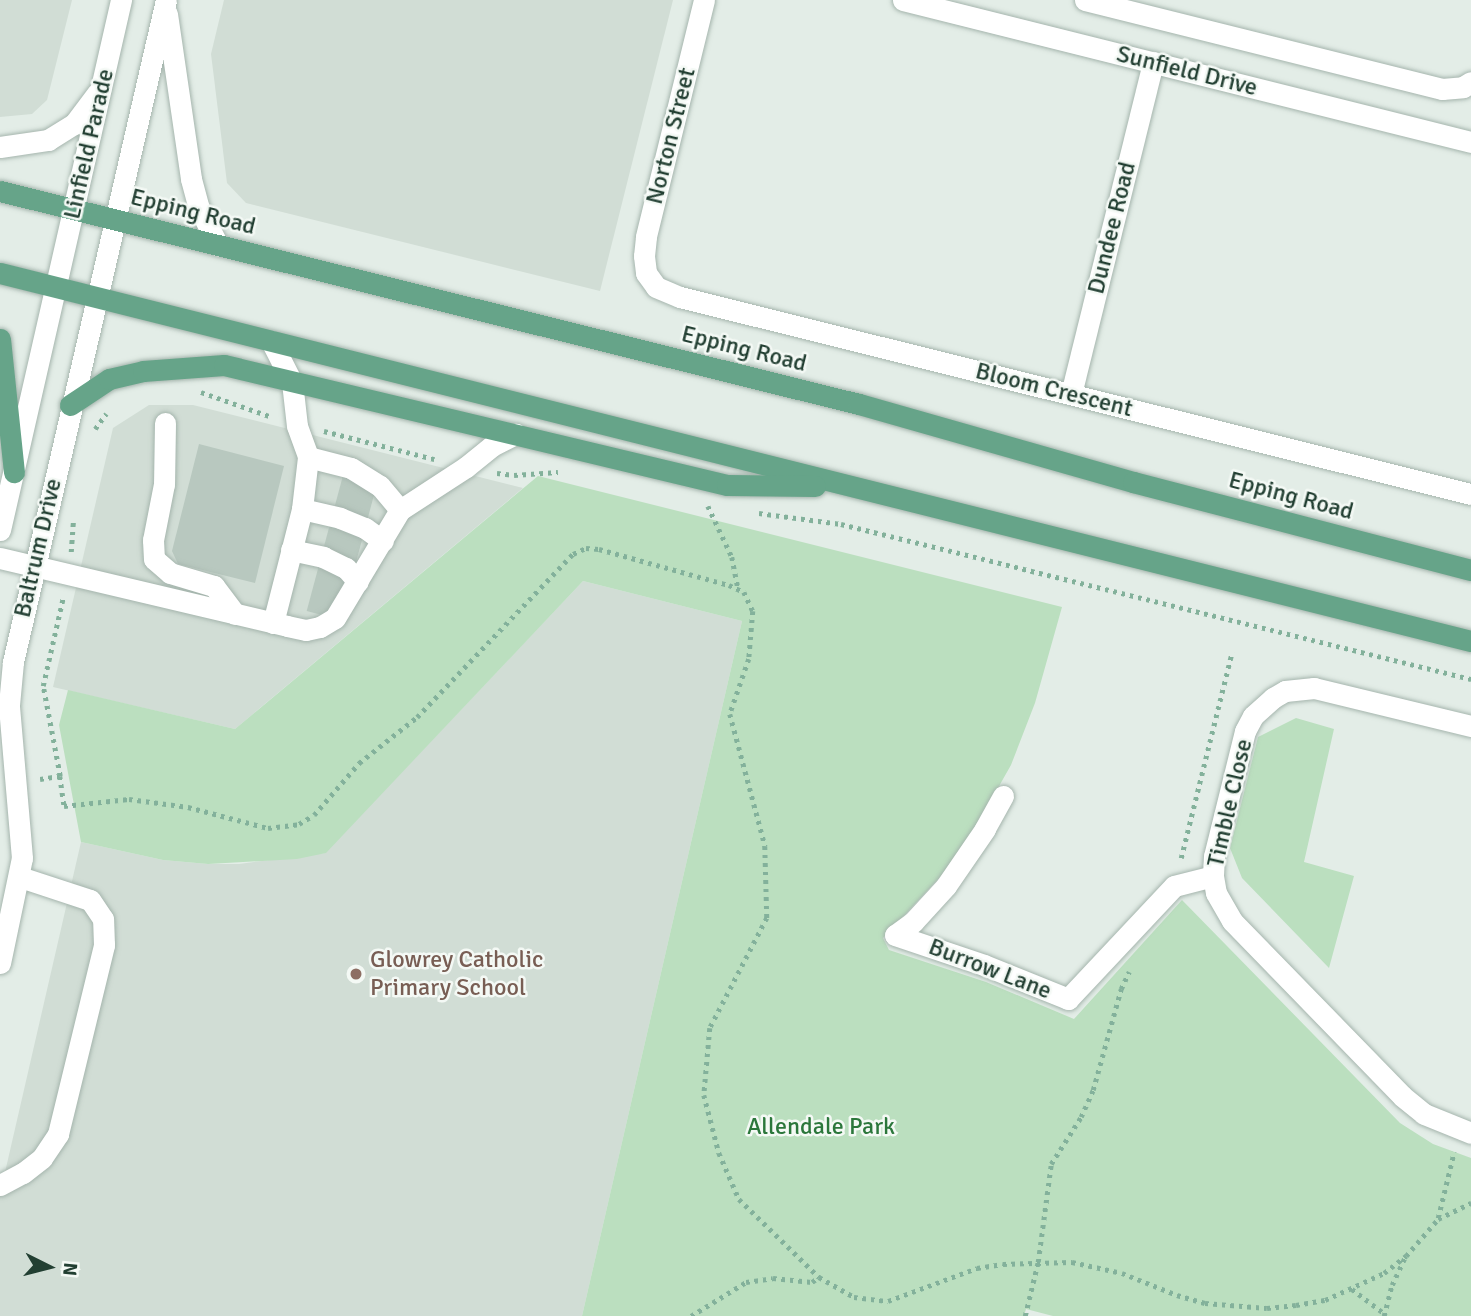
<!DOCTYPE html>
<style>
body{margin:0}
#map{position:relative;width:1471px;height:1316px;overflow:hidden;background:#e3ede7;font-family:Signika,sans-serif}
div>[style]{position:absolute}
.built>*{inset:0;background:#d1ddd5}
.green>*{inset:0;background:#bbdfbf}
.building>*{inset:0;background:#b8c8bf;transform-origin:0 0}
.path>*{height:4.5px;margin-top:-2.25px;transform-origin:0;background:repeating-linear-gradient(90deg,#83b19b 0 3.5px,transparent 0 8.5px)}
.roads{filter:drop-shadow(0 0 2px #a5b5ad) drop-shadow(0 0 2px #a5b5ad)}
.minor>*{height:21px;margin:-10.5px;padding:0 10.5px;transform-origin:10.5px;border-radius:10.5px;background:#fff}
.major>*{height:21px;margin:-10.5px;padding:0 10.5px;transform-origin:10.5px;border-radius:10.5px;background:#66a489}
.dots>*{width:19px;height:19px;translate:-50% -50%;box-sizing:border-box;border:4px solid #f4f9f5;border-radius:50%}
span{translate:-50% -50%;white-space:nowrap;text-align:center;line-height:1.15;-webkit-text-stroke:5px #f4f9f5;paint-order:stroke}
.street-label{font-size:24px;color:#223f32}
.education-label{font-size:24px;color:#785e54}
.left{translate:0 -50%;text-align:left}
.park-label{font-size:24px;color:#2b773b}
.north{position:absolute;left:14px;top:1232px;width:70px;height:70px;-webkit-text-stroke:5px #f4f9f5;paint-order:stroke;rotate:96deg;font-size:19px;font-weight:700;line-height:28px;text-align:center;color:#223f32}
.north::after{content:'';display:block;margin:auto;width:24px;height:32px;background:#223f32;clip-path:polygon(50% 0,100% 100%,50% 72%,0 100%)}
</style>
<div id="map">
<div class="built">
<div style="clip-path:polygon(0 0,72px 0,47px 100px,32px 114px,0 117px)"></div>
<div style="clip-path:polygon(224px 0,673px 0,600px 291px,246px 203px,227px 183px,211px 54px)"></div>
<div style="clip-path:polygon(149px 405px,193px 405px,523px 488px,235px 729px,53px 687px,113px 428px)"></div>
<div style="clip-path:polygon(583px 581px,742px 621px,582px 1316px,0 1316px,0 1194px,81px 842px,163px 860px,208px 864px,239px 864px,325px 853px)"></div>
</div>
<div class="green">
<div style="clip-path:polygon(538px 476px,1062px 607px,1035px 703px,1011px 765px,977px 825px,941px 876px,883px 938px,889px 950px,986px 982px,1074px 1019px,1182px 900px,1400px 1123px,1433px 1144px,1471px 1158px,1471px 1316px,1053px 1316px,1026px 1309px,1024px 1316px,582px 1316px,742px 621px,583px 581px,326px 853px,297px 859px,208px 864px,163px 860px,81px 842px,59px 725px,68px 690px,235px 729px)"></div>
<div style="clip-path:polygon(1296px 718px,1334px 729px,1304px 862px,1354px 876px,1329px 968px,1242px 878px,1230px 848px,1258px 737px)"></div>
</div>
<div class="building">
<div style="clip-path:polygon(199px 444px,284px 466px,255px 583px,178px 564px,172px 551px)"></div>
<div style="left:345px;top:468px;width:35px;height:148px;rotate:15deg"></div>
</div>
<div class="path">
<div style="left:201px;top:392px;width:75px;rotate:19.4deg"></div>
<div style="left:95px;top:429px;width:19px;rotate:-54deg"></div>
<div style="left:324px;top:431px;width:114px;rotate:14.3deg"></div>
<div style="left:497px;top:473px;width:17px;rotate:7deg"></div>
<div style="left:514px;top:475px;width:44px;rotate:-3.9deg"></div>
<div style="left:708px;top:506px;width:56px;rotate:64.8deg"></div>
<div style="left:732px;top:557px;width:33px;rotate:79deg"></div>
<div style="left:759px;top:513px;width:83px;rotate:7.6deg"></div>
<div style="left:841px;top:524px;width:649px;rotate:13.82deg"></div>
<div style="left:71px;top:552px;width:30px;rotate:-86deg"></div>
<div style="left:60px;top:776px;width:92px;rotate:-100.7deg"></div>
<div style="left:43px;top:686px;width:90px;rotate:-77.2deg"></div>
<div style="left:40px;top:779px;width:20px;rotate:-9deg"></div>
<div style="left:60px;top:776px;width:30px;rotate:82deg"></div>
<div style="left:64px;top:806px;width:65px;rotate:-6.1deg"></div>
<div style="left:129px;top:799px;width:60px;rotate:7.7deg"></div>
<div style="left:188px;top:807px;width:83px;rotate:14.7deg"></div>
<div style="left:268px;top:828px;width:31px;rotate:-7deg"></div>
<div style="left:299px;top:824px;width:17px;rotate:-31deg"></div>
<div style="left:314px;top:815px;width:69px;rotate:-49.1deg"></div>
<div style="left:359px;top:763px;width:74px;rotate:-38.4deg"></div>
<div style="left:417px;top:717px;width:226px;rotate:-46.3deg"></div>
<div style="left:573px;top:554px;width:14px;rotate:-25deg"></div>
<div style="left:586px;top:548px;width:13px;rotate:4deg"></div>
<div style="left:599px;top:549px;width:135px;rotate:15.5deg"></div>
<div style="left:729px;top:585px;width:17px;rotate:25deg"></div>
<div style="left:744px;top:592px;width:21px;rotate:65deg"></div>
<div style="left:753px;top:611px;width:48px;rotate:94.8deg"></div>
<div style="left:749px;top:659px;width:58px;rotate:109.1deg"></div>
<div style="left:730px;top:714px;width:137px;rotate:75.1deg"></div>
<div style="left:765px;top:846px;width:72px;rotate:88.4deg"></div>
<div style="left:767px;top:918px;width:124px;rotate:117.4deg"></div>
<div style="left:710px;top:1028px;width:67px;rotate:95.1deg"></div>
<div style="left:704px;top:1095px;width:60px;rotate:75.5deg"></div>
<div style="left:719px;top:1153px;width:50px;rotate:66.5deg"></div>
<div style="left:739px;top:1199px;width:112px;rotate:44.3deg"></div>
<div style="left:819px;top:1277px;width:40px;rotate:29.7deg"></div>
<div style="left:854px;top:1297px;width:34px;rotate:7deg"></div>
<div style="left:888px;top:1301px;width:95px;rotate:-20.3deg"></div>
<div style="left:977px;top:1268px;width:26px;rotate:-9deg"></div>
<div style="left:1003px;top:1264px;width:69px;rotate:-1.7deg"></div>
<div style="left:1072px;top:1262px;width:51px;rotate:12.4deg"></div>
<div style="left:1122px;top:1273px;width:59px;rotate:21.8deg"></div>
<div style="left:1177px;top:1295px;width:29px;rotate:16deg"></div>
<div style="left:1205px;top:1303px;width:62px;rotate:4.6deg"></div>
<div style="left:1267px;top:1308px;width:29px;rotate:-6deg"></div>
<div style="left:1296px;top:1305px;width:29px;rotate:-10deg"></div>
<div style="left:1325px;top:1300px;width:65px;rotate:-24.6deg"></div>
<div style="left:1384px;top:1273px;width:28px;rotate:-38deg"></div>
<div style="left:1406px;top:1256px;width:49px;rotate:-49.1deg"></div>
<div style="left:1438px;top:1219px;width:37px;rotate:-26deg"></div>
<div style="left:1181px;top:858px;width:212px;rotate:-76.1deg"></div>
<div style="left:1438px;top:1218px;width:68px;rotate:-76.4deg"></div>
<div style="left:1352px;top:1289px;width:41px;rotate:37.1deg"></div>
<div style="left:691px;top:1316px;width:65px;rotate:-31.7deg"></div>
<div style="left:746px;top:1282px;width:27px;rotate:-8deg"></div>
<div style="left:773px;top:1278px;width:39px;rotate:6deg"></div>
<div style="left:812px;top:1282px;width:9px;rotate:-36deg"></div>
<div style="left:1025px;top:1316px;width:56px;rotate:-76.5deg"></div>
<div style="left:1038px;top:1262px;width:99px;rotate:-82.4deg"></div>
<div style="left:1051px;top:1164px;width:56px;rotate:-57.4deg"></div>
<div style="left:1081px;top:1117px;width:30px;rotate:-66deg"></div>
<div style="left:1093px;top:1090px;width:105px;rotate:-74.5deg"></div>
<div style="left:1121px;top:989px;width:19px;rotate:-65deg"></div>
<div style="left:1384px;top:1316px;width:32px;rotate:-76deg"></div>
<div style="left:1392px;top:1285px;width:31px;rotate:-65deg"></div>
</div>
<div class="roads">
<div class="minor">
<div style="left:704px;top:0;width:244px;rotate:103.8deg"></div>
<div style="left:646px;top:237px;width:19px;rotate:96deg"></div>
<div style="left:644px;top:256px;width:17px;rotate:83deg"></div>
<div style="left:646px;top:273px;width:17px;rotate:54deg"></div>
<div style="left:656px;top:287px;width:26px;rotate:23deg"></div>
<div style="left:680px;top:297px;width:815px;rotate:13.99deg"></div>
<div style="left:903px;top:0;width:585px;rotate:14.04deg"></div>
<div style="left:1085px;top:0;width:368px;rotate:14deg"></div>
<div style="left:1442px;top:89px;width:21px;rotate:-5deg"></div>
<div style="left:1463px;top:87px;width:9px;rotate:-32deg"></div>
<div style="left:167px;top:14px;width:167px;rotate:81.7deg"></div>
<div style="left:191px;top:179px;width:28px;rotate:75deg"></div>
<div style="left:198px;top:206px;width:44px;rotate:62.9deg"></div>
<div style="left:0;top:147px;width:49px;rotate:-8.3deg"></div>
<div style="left:48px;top:140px;width:31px;rotate:-32deg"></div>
<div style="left:74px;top:124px;width:39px;rotate:-53deg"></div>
<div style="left:271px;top:341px;width:46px;rotate:62.9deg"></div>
<div style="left:292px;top:382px;width:44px;rotate:83.5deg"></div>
<div style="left:297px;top:426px;width:33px;rotate:70deg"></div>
<div style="left:308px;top:457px;width:44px;rotate:14.3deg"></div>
<div style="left:351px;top:468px;width:34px;rotate:32deg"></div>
<div style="left:380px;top:486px;width:31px;rotate:50deg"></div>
<div style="left:1071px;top:394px;width:342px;rotate:-76.1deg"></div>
<div style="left:165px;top:423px;width:61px;rotate:90.9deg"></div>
<div style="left:164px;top:484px;width:57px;rotate:101.1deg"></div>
<div style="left:153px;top:540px;width:19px;rotate:87deg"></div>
<div style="left:154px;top:559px;width:21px;rotate:41deg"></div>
<div style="left:170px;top:573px;width:46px;rotate:16.5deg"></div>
<div style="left:214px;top:586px;width:35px;rotate:53deg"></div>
<div style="left:302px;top:509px;width:39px;rotate:13deg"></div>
<div style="left:340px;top:518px;width:27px;rotate:22deg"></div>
<div style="left:365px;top:528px;width:22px;rotate:36deg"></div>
<div style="left:0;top:530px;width:544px;rotate:-77.14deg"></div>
<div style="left:291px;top:550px;width:33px;rotate:12deg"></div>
<div style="left:323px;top:557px;width:25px;rotate:26deg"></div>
<div style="left:346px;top:568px;width:18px;rotate:49deg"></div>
<div style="left:0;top:558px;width:295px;rotate:13.3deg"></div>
<div style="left:287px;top:626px;width:19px;rotate:12deg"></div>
<div style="left:306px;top:630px;width:14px;rotate:-12deg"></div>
<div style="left:320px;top:627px;width:17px;rotate:-31deg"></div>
<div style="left:335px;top:618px;width:126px;rotate:-59deg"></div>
<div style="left:400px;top:510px;width:79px;rotate:-33.1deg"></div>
<div style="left:466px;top:467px;width:33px;rotate:-39deg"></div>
<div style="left:492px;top:446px;width:27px;rotate:-27deg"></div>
<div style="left:273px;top:623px;width:118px;rotate:-75.7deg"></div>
<div style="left:302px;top:509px;width:52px;rotate:-83.4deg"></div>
<div style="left:1471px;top:726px;width:162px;rotate:-166.4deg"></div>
<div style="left:1314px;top:688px;width:29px;rotate:174deg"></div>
<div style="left:1285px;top:691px;width:14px;rotate:150deg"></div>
<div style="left:1273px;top:698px;width:27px;rotate:138deg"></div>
<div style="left:1253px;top:716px;width:17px;rotate:118deg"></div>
<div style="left:1245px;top:731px;width:129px;rotate:103.9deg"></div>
<div style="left:1214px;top:856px;width:20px;rotate:93deg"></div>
<div style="left:1213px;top:876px;width:17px;rotate:80deg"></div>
<div style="left:1216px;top:893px;width:32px;rotate:60deg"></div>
<div style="left:1232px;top:921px;width:244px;rotate:45.8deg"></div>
<div style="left:1402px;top:1096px;width:28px;rotate:39deg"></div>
<div style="left:1424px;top:1114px;width:51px;rotate:22deg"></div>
<div style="left:1003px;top:796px;width:38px;rotate:119deg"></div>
<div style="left:985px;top:829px;width:69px;rotate:124.4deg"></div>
<div style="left:946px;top:886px;width:49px;rotate:132.5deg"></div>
<div style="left:913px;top:922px;width:22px;rotate:144deg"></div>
<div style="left:895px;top:935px;width:94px;rotate:18.6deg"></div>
<div style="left:984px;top:965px;width:91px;rotate:22deg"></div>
<div style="left:1068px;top:999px;width:155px;rotate:-46.8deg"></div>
<div style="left:1174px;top:886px;width:40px;rotate:-14.4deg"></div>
<div style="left:0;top:963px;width:107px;rotate:-78.2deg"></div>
<div style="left:22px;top:858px;width:154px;rotate:-94.9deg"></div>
<div style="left:9px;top:705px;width:43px;rotate:-84.7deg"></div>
<div style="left:13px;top:662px;width:679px;rotate:-76.99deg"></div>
<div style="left:0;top:1185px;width:26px;rotate:-28deg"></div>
<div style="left:23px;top:1173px;width:24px;rotate:-38deg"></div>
<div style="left:42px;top:1158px;width:29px;rotate:-56deg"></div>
<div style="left:58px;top:1134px;width:195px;rotate:-76.3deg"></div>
<div style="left:104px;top:945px;width:26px;rotate:-92deg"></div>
<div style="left:103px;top:919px;width:23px;rotate:-124deg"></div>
<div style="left:90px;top:900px;width:74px;rotate:-161.8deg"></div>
</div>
<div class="major">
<div style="left:0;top:191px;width:885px;rotate:13.93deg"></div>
<div style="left:859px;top:404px;width:285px;rotate:15.9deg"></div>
<div style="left:1133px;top:482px;width:349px;rotate:14.6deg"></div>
<div style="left:0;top:273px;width:1516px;rotate:14.05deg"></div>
<div style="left:0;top:339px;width:134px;rotate:84deg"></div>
<div style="left:70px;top:405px;width:47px;rotate:-33.7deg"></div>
<div style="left:109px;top:379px;width:35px;rotate:-13deg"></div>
<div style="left:143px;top:371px;width:81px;rotate:-4.2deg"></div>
<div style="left:224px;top:365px;width:517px;rotate:13.42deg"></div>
<div style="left:727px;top:485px;width:88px;rotate:0.7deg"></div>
</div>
</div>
<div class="dots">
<div style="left:356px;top:974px;background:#8d6e63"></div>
</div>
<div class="street-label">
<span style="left:1187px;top:71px;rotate:14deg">Sunfield Drive</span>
<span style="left:671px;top:136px;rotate:-76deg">Norton Street</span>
<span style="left:89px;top:144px;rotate:-77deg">Linfield Parade</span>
<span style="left:193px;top:212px;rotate:14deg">Epping Road</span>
<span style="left:1112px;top:228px;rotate:-76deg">Dundee Road</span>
<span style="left:744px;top:349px;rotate:14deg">Epping Road</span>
<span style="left:1054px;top:390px;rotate:14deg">Bloom Crescent</span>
<span style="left:1291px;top:496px;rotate:15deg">Epping Road</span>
<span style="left:38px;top:548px;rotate:-77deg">Baltrum Drive</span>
<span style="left:1230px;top:803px;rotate:-77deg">Timble Close</span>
<span style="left:990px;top:969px;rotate:21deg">Burrow Lane</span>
</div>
<div class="education-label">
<span class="left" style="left:370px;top:974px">Glowrey Catholic<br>Primary School</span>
</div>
<div class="park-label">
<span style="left:821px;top:1127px">Allendale Park</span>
</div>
<div class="north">N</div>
</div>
